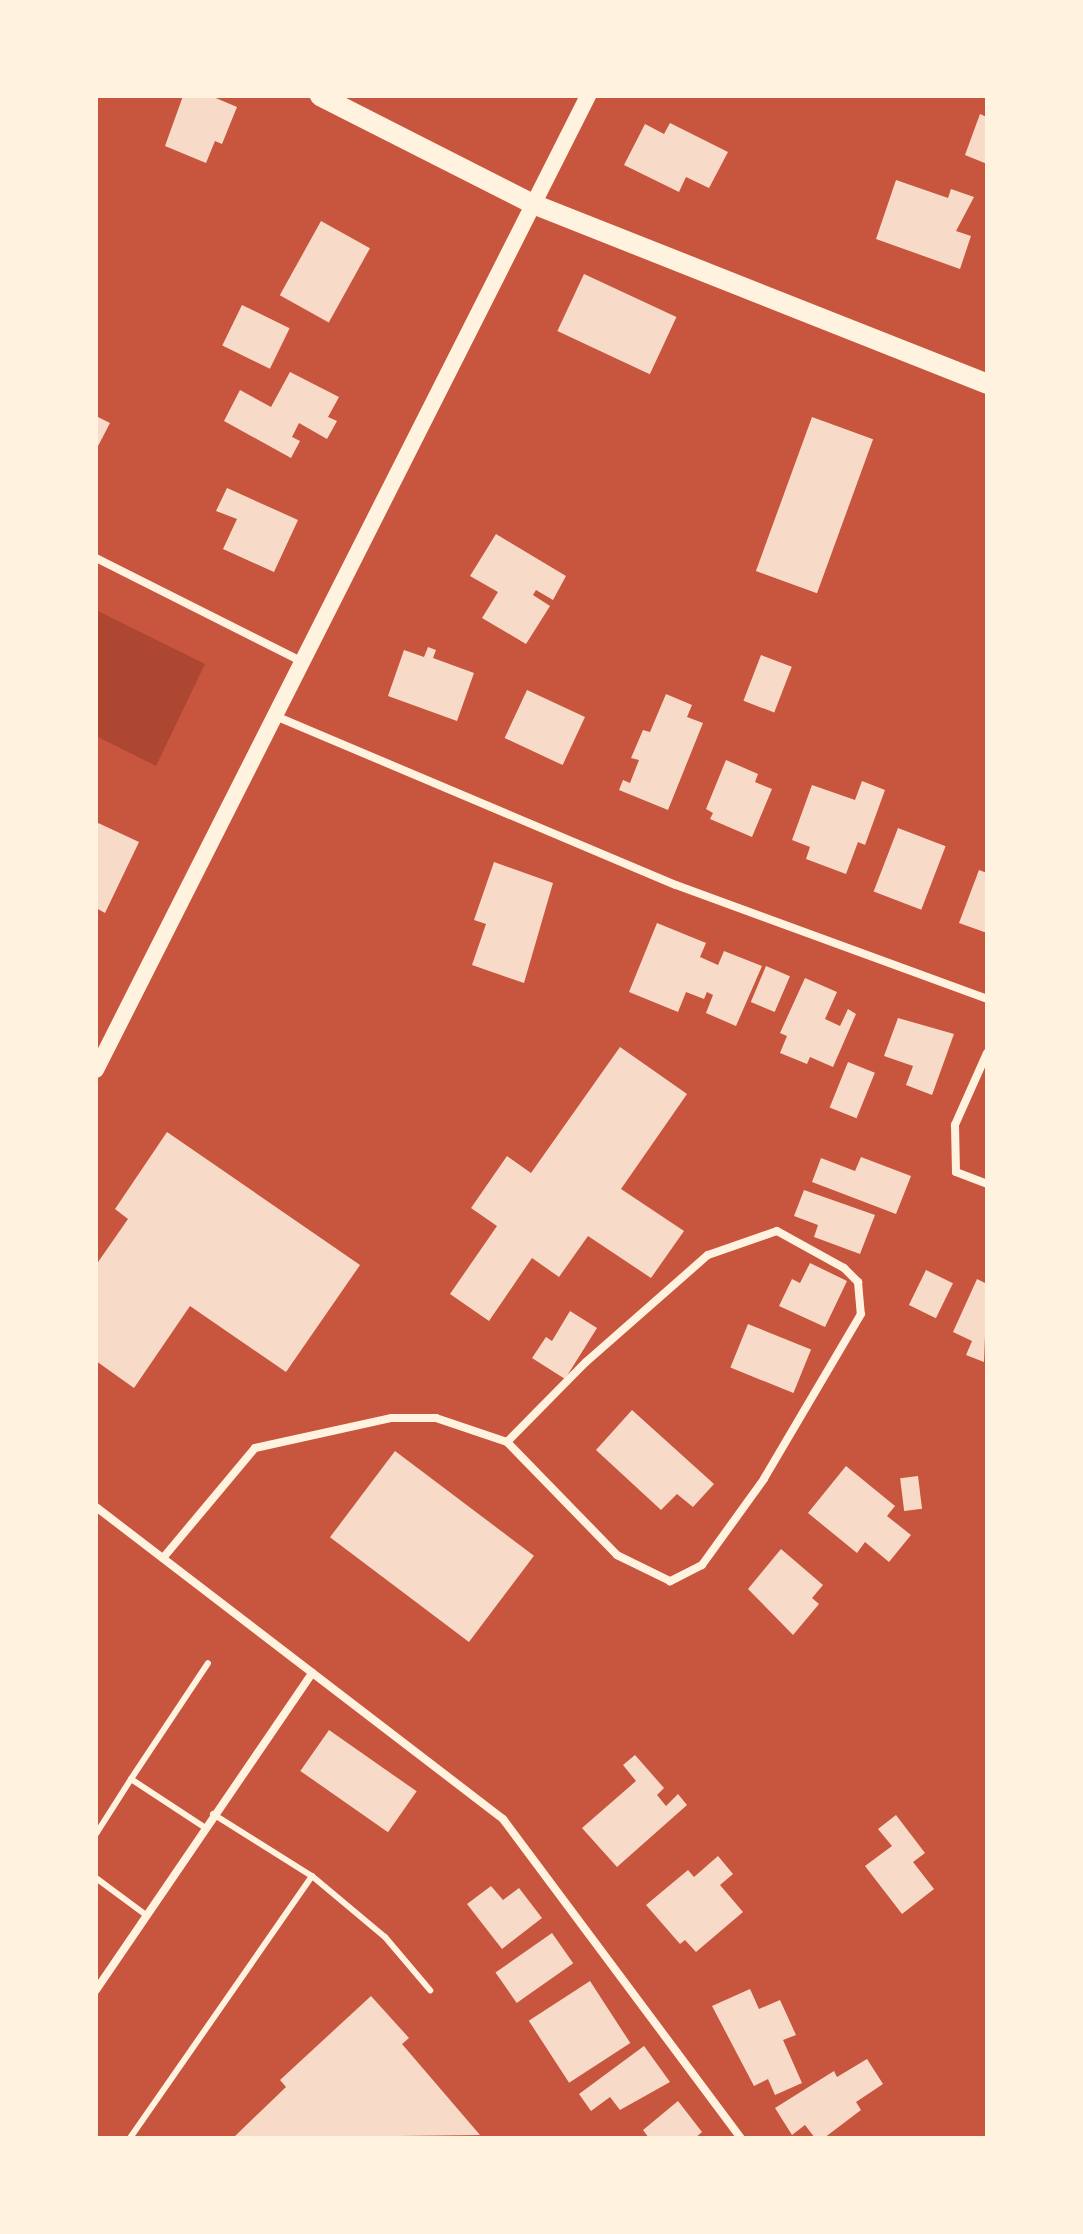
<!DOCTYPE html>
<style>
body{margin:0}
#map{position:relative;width:1083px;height:2234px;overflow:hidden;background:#c8553d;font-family:Ubuntu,sans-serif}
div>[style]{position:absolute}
.green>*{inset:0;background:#ae4732}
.building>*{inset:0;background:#f7dbc8;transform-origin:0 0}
.service>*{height:6px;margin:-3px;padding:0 3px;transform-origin:3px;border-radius:3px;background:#fff3e0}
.minor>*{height:8px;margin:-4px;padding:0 4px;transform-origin:4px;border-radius:4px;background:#fff3e0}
.secondary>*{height:16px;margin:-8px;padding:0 8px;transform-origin:8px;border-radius:8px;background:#fff3e0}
.primary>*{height:20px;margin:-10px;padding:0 10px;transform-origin:10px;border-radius:10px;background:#fff3e0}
span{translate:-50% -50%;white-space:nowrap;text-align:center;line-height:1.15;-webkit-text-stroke:6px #fff3e0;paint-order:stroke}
.frame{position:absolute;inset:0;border:98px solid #fff3e0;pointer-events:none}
</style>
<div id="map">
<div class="green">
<div style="clip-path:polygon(96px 610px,205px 664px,156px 766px,96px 736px)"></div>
</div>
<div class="building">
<div style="clip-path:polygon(183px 96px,211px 96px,237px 107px,222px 144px,215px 141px,206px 163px,165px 146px)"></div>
<div style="clip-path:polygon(980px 114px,987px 117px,987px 164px,965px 155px)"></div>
<div style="clip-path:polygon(670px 123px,728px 152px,709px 188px,686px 177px,679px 192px,624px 165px,645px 124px,664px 134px)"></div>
<div style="clip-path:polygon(896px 180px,948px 198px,951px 189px,974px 197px,956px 231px,971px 236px,960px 269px,876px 239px)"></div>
<div style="left:321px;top:221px;width:56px;height:85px;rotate:29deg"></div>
<div style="left:584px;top:274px;width:102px;height:63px;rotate:25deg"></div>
<div style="left:242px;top:305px;width:53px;height:45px;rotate:26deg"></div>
<div style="clip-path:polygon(290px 372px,339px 397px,328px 417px,337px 421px,327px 439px,299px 423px,292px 437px,300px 441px,291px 458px,224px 421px,240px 390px,271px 407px)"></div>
<div style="clip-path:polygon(96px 416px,110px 423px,96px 450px)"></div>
<div style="left:812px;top:417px;width:65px;height:164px;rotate:20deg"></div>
<div style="clip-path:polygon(227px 488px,298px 520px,274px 572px,223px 549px,237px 519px,216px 511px)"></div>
<div style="clip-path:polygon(496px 534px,566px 576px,553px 600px,536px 590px,533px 595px,550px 606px,526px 644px,482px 618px,498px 592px,470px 576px)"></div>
<div style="clip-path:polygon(428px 647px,436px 650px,433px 658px,474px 673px,457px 721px,388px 696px,404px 650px,424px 657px)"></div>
<div style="left:761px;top:655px;width:33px;height:49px;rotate:21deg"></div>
<div style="left:527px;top:690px;width:64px;height:53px;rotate:25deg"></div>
<div style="clip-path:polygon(666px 694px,692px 705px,687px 717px,703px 723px,668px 810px,619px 790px,623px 780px,630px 783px,639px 760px,631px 758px,643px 730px,650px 732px)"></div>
<div style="clip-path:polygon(726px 760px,758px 774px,755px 782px,772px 789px,752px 837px,710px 819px,713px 813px,706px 809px)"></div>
<div style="clip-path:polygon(862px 781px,885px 790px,865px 845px,858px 842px,846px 874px,806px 859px,810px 847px,792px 840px,812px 785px,855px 800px)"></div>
<div style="clip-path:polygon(96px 822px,139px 842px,105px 913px,96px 908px)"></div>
<div style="left:898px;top:828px;width:51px;height:68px;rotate:21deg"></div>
<div style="clip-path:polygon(494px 862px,553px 883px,524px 983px,472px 965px,486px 924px,474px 920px)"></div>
<div style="clip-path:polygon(979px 870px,987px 873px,987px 933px,959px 923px)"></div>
<div style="clip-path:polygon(657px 923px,706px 943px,700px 957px,718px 965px,724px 951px,762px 966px,736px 1026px,706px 1013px,713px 995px,707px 992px,704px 999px,686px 992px,678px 1012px,629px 992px)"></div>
<div style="left:766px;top:966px;width:26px;height:39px;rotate:23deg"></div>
<div style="clip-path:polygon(805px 978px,837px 992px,825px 1019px,840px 1026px,848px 1009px,856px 1014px,833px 1067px,810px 1057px,807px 1064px,780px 1053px,787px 1036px,780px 1033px)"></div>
<div style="clip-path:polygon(898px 1018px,954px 1034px,932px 1095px,906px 1085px,913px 1066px,884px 1056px)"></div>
<div style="clip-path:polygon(620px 1047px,687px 1094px,621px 1189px,684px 1231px,651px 1278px,588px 1236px,559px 1277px,532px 1258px,489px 1321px,450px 1294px,497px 1226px,471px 1208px,507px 1156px,531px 1173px)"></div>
<div style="left:848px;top:1062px;width:29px;height:49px;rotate:22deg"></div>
<div style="clip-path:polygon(167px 1132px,360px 1265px,286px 1372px,190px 1306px,134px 1388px,96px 1361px,96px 1265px,128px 1219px,115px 1209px)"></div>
<div style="clip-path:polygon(861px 1157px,911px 1176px,896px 1214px,812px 1182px,821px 1158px,855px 1171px)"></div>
<div style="clip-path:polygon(804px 1190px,875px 1215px,860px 1254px,814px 1237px,818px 1225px,794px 1216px)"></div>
<div style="clip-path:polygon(810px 1263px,847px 1281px,825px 1327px,779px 1306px,792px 1279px,800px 1283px)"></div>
<div style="left:926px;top:1270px;width:30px;height:39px;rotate:26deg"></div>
<div style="clip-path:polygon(977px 1279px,987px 1284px,984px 1362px,966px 1355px,972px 1341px,953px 1332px)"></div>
<div style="clip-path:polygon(570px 1311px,597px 1328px,565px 1379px,532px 1358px,546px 1337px,552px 1341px)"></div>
<div style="left:748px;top:1324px;width:68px;height:47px;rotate:22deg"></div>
<div style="clip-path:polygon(632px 1410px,714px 1484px,693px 1507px,677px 1494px,661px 1510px,596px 1450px)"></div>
<div style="left:395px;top:1451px;width:174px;height:108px;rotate:37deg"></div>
<div style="clip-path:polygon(846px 1466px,895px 1506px,887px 1516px,911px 1535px,889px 1562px,865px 1542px,857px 1553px,808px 1513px)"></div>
<div style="left:918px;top:1476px;width:33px;height:18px;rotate:83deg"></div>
<div style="clip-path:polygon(781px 1549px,823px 1585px,812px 1598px,819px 1604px,793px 1635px,748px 1589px)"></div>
<div style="left:329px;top:1730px;width:107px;height:50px;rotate:35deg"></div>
<div style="clip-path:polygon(635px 1755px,664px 1788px,657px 1795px,666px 1806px,678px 1794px,687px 1805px,617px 1867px,582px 1828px,636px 1781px,623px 1765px)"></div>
<div style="clip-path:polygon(896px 1815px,925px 1853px,913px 1862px,934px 1889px,902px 1914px,865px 1866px,892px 1846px,878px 1829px)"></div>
<div style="clip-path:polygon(718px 1856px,733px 1874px,720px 1885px,743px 1912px,696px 1952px,685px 1940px,680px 1944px,646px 1905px,688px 1870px,694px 1877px)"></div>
<div style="clip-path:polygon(491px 1886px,503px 1900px,519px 1888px,542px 1918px,502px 1949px,467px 1904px)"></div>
<div style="left:552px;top:1933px;width:37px;height:69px;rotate:55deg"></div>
<div style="left:590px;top:1981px;width:74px;height:73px;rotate:57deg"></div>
<div style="clip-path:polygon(750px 1989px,759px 2009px,780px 2000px,796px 2035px,783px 2040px,802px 2083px,775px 2095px,768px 2079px,754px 2086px,712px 2006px)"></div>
<div style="clip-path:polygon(371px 1996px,409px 2038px,402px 2044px,480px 2135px,233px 2138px,286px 2087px,280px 2080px)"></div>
<div style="clip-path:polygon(644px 2046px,670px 2082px,620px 2110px,610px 2097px,591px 2111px,579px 2094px)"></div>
<div style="clip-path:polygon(867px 2059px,883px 2084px,856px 2102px,861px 2110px,824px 2138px,815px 2138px,805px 2125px,792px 2135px,775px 2108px,834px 2071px,837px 2077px)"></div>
<div style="clip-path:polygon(678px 2101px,702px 2132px,695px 2138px,649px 2138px,643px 2130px)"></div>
</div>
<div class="service">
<div style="left:213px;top:1814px;width:117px;rotate:32.1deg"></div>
<div style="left:204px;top:1827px;width:87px;rotate:-146.7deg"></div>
<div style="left:131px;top:1779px;width:139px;rotate:-56.4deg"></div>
<div style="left:96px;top:1834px;width:65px;rotate:-57.5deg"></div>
<div style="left:96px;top:1878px;width:62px;rotate:36.5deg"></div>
<div style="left:130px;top:2138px;width:319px;rotate:-55.2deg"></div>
<div style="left:312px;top:1876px;width:95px;rotate:39.9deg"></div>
<div style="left:385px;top:1937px;width:70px;rotate:49.7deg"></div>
</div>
<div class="minor">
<div style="left:96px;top:558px;width:229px;rotate:26.7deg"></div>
<div style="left:273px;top:715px;width:437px;rotate:22.9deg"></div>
<div style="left:676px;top:885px;width:331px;rotate:20.1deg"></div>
<div style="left:987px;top:1053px;width:79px;rotate:114deg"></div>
<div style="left:955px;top:1125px;width:47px;rotate:88.8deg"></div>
<div style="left:956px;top:1172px;width:33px;rotate:21deg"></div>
<div style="left:96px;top:1507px;width:513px;rotate:37.47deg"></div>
<div style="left:503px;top:1819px;width:398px;rotate:53.3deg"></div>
<div style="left:163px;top:1558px;width:143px;rotate:-50.1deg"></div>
<div style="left:255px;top:1448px;width:140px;rotate:-12.4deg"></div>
<div style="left:392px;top:1418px;width:44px"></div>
<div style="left:436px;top:1418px;width:75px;rotate:18.7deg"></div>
<div style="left:507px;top:1442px;width:112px;rotate:-45.4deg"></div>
<div style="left:586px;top:1362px;width:162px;rotate:-41.3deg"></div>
<div style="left:708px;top:1255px;width:73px;rotate:-19.2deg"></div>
<div style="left:777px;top:1231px;width:77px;rotate:28.9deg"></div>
<div style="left:844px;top:1268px;width:20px;rotate:45deg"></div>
<div style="left:858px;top:1282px;width:32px;rotate:85deg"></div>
<div style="left:861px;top:1314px;width:191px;rotate:120.5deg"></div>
<div style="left:764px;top:1479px;width:106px;rotate:125.8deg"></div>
<div style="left:702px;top:1565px;width:36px;rotate:153deg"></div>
<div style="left:670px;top:1581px;width:59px;rotate:-153.9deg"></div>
<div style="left:617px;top:1555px;width:158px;rotate:-134.2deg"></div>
<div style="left:96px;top:1990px;width:384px;rotate:-55.7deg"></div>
</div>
<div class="secondary">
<div style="left:96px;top:1070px;width:1091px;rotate:-63.2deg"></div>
</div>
<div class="primary">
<div style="left:320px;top:96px;width:239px;rotate:26.9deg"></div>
<div style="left:533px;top:204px;width:488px;rotate:21.6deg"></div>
</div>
<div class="frame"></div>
</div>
